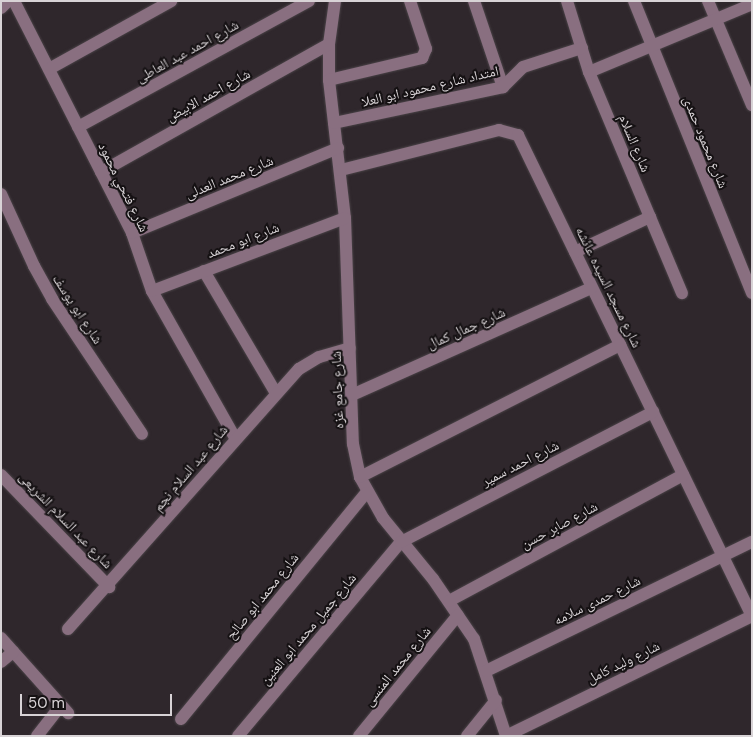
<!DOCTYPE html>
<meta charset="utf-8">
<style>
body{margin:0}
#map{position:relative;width:753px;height:737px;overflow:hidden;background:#2f272c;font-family:"DM Sans","Noto Naskh Arabic",sans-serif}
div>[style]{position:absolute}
.roads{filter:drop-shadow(0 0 1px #4a4347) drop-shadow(0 0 1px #4a4347)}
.minor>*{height:12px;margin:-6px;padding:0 6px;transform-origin:6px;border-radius:6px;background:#896f80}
span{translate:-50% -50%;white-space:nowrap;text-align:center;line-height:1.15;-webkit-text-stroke:4px #151113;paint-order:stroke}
.street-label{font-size:14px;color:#d8d3d6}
.frame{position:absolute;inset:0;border:2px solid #d8d3d6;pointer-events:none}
.scale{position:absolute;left:20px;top:694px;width:152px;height:22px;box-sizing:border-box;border:2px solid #d8d3d6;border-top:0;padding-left:6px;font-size:15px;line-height:18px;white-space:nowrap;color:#d8d3d6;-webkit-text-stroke:4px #151113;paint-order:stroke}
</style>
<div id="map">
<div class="roads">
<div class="minor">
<div style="left:14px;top:1px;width:260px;rotate:63deg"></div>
<div style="left:132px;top:233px;width:61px;rotate:71deg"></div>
<div style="left:152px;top:291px;width:169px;rotate:60.5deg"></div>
<div style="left:335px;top:1px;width:43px;rotate:97.9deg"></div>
<div style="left:329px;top:44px;width:36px;rotate:90deg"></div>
<div style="left:329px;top:80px;width:139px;rotate:83.4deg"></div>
<div style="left:345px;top:218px;width:226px;rotate:88deg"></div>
<div style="left:353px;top:444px;width:34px;rotate:78deg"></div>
<div style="left:360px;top:477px;width:47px;rotate:60.7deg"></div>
<div style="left:383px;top:518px;width:79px;rotate:50.7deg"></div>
<div style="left:433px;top:579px;width:73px;rotate:55.7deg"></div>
<div style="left:474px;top:639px;width:102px;rotate:71.7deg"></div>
<div style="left:474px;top:1px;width:91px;rotate:71.4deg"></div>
<div style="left:567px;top:1px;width:74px;rotate:72.8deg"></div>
<div style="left:589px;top:72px;width:240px;rotate:67.2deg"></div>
<div style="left:634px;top:1px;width:315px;rotate:68deg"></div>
<div style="left:708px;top:1px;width:113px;rotate:67.1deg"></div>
<div style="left:1px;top:8px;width:10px;rotate:-45deg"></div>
<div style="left:49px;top:69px;width:140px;rotate:-29.1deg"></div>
<div style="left:589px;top:72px;width:177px;rotate:-22.6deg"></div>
<div style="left:329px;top:80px;width:96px;rotate:-13.3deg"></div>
<div style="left:422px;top:58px;width:10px;rotate:-66deg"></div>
<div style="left:426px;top:49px;width:51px;rotate:-108.4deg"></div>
<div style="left:334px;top:123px;width:173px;rotate:-12deg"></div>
<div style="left:503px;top:87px;width:28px;rotate:-45deg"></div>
<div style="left:523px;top:67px;width:62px;rotate:-17.9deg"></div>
<div style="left:78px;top:127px;width:263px;rotate:-28.6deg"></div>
<div style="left:341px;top:170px;width:163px;rotate:-14.2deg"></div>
<div style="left:499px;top:130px;width:20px;rotate:15deg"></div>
<div style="left:518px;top:135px;width:535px;rotate:64.06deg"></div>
<div style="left:752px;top:616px;width:274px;rotate:154deg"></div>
<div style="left:101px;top:172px;width:261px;rotate:-29.3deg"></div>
<div style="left:1px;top:194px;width:79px;rotate:65.4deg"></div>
<div style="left:34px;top:266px;width:38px;rotate:61deg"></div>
<div style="left:52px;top:299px;width:162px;rotate:56.3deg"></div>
<div style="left:132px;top:233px;width:223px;rotate:-22.4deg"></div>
<div style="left:575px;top:252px;width:83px;rotate:-25deg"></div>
<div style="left:204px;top:271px;width:142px;rotate:59.5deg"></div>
<div style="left:152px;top:291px;width:206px;rotate:-20.7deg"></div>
<div style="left:352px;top:395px;width:262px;rotate:-24.1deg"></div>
<div style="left:1px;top:475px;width:156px;rotate:46deg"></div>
<div style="left:360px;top:477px;width:292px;rotate:-26.9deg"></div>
<div style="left:449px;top:601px;width:266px;rotate:-28.3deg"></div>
<div style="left:68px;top:629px;width:348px;rotate:-48.4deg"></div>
<div style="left:299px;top:369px;width:23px;rotate:-31deg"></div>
<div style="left:319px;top:357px;width:32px;rotate:-16deg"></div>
<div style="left:1px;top:638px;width:101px;rotate:48.2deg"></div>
<div style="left:1px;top:662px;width:16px;rotate:-40deg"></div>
<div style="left:486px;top:671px;width:296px;rotate:-25.9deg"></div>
<div style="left:181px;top:719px;width:292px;rotate:-50.7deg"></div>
<div style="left:37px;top:736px;width:39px;rotate:-52deg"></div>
<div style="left:238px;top:736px;width:253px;rotate:-50deg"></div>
<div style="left:401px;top:542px;width:284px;rotate:-27.3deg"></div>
<div style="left:359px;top:736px;width:156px;rotate:-50.7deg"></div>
<div style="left:467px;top:736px;width:46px;rotate:-51.1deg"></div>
</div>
</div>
<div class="street-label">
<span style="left:187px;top:51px;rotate:-29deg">شارع احمد عبد العاطى</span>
<span style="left:430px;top:86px;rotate:-13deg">امتداد شارع محمود ابو العلا</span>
<span style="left:208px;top:95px;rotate:-29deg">شارع احمد الابيض</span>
<span style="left:706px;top:142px;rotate:68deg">شارع محمود حمدى</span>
<span style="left:635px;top:143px;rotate:67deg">شارع السلام</span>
<span style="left:229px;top:177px;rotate:-22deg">شارع محمد العدلى</span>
<span style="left:124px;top:187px;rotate:64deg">شارع فتحي محمود</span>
<span style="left:243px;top:240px;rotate:-21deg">شارع ابو محمد</span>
<span style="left:609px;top:287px;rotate:64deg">شارع مسجد السيده عائشه</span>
<span style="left:78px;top:309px;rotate:57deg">شارع ابو يوسف</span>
<span style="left:466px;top:328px;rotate:-24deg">شارع جمال كمال</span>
<span style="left:337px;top:390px;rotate:-92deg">شارع جامع غزه</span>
<span style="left:520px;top:463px;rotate:-27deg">شارع احمد سمير</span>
<span style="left:190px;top:468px;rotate:-50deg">شارع عبد السلام نجم</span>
<span style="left:66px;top:520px;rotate:46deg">شارع عبد السلام الشريعى</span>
<span style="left:559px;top:525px;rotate:-28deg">شارع صابر حسن</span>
<span style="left:262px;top:596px;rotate:-51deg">شارع محمد ابو صالح</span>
<span style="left:597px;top:600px;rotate:-26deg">شارع حمدى سلامه</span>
<span style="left:308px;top:629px;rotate:-50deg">شارع جميل محمد ابو العنين</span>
<span style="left:623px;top:662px;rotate:-26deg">شارع وليد كامل</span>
<span style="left:397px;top:666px;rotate:-51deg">شارع محمد المنسى</span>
</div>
<div class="frame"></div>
<div class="scale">50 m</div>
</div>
